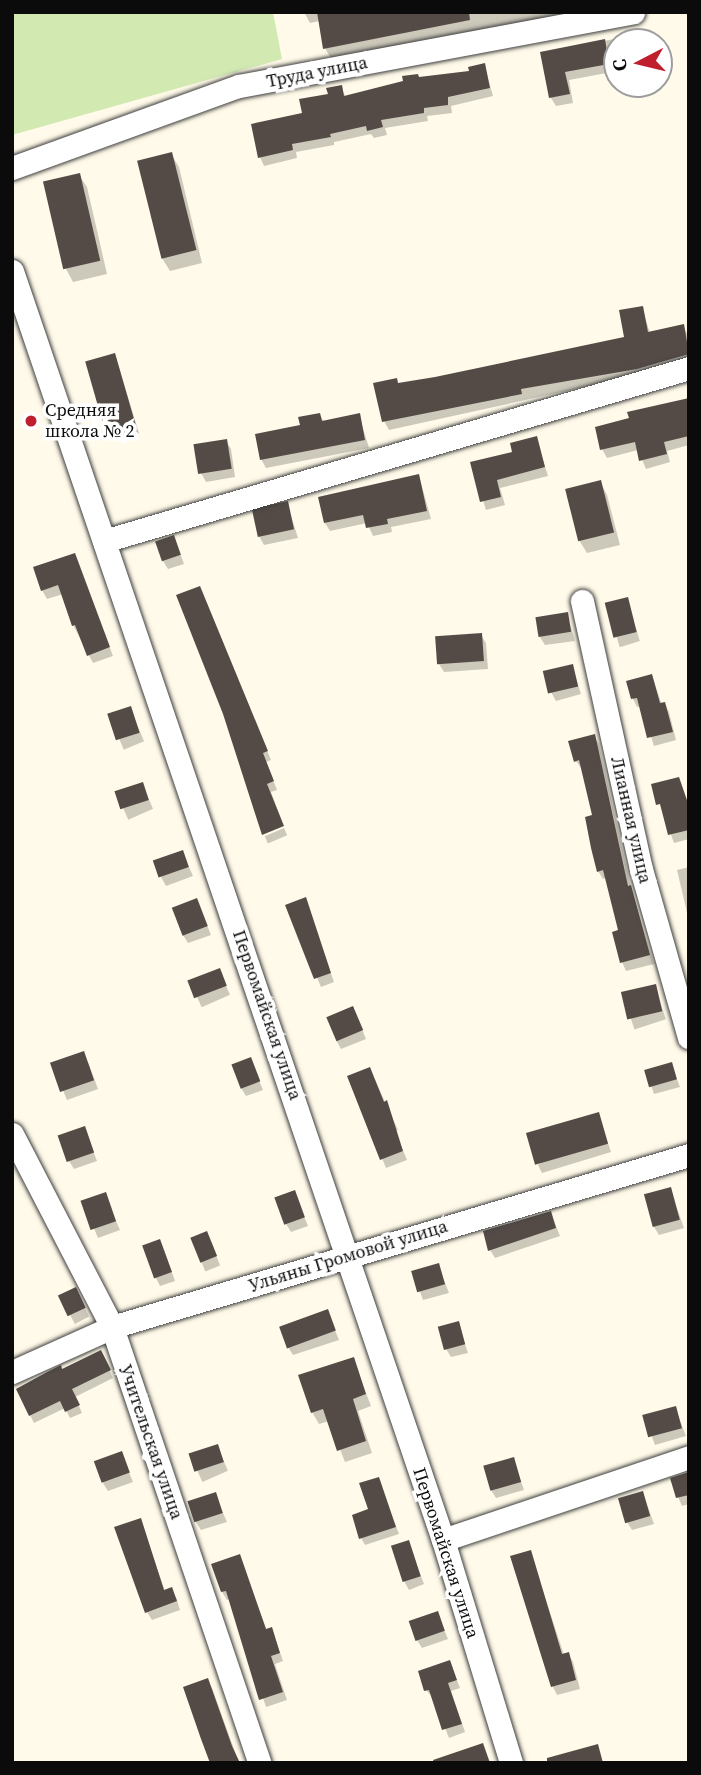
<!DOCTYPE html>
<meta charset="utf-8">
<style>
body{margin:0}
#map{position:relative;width:701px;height:1775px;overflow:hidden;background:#fffae9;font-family:"Source Serif 4",serif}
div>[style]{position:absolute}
.green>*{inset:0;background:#d2eab2}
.shadow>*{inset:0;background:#0003;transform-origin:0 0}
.building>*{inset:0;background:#544b47;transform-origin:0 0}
.roads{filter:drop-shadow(0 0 2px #3e3e3e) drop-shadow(0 0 2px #3e3e3e)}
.minor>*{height:23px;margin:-11.5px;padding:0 11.5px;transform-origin:11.5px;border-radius:11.5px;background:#fff}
.dots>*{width:19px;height:19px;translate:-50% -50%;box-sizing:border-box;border:4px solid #fff;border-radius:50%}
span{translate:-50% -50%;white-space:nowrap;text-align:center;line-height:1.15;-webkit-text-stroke:7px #fff;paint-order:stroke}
.street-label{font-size:18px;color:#0b0b0b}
.poi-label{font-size:18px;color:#0b0b0b}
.left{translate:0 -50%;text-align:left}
.frame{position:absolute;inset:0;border:14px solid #0b0b0b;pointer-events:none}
.north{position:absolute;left:603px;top:28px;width:70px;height:70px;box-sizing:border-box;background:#fff;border:2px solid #9d9d9d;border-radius:50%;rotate:263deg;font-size:19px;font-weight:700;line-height:28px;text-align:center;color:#0b0b0b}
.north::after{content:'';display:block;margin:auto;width:24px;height:32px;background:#c01f2e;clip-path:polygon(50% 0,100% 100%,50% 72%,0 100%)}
</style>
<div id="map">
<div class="green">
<div style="clip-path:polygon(12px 12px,273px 12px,282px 59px,12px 135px)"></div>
</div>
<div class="shadow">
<div style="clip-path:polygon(304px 12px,585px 12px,334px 64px,325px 48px,320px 21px,310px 23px)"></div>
<div style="clip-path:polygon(645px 33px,650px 42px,617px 42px,617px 71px,569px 80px,573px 103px,556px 106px,551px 98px,542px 53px)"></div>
<div style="clip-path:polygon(484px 65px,493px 96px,451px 106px,452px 113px,427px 116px,428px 121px,385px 128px,387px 135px,374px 138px,371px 134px,334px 142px,334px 145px,296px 152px,297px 158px,264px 166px,260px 157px,304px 115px,341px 87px,346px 98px,419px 79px,471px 72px)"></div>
<div style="clip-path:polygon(639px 84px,658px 84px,659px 91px,644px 94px)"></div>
<div style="clip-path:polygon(171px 154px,179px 167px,202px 263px,170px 271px,162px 258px)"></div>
<div style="clip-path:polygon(79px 175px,87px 187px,107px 274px,73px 282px,66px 269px)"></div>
<div style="clip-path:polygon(642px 308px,650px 333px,683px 326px,689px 337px,689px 364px,389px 430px,384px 421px,399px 385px,626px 338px)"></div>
<div style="clip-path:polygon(115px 355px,139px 433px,114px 440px,110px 432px)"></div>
<div style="clip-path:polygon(689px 400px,689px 445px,667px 451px,670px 462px,646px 469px,638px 450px,607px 458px,602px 449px)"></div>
<div style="clip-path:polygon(320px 415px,324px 422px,359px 415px,369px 448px,266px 468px,261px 459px)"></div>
<div style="clip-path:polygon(536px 438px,548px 476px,500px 488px,505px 505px,486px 510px,472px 464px,514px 453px)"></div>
<div style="clip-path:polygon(226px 441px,231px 449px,235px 477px,206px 482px,201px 473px)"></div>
<div style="clip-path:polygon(419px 476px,431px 519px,391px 527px,392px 532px,373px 536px,367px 523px,330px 531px,325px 523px)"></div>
<div style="clip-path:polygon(600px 482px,607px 495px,620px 545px,587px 553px,579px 540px)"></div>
<div style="clip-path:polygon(287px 503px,298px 538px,264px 545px,259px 536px)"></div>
<div style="clip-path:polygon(174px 537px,184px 564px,168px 569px,163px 561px)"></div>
<div style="clip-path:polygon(74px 555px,113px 656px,93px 663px,73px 625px,63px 594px,47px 599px,42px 590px)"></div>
<div style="clip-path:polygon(200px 588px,271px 760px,266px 762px,277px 790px,271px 792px,283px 824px,263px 832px)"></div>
<div style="left:627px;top:599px;width:44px;height:21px;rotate:73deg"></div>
<div style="clip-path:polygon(567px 614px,575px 641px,545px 645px,540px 637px)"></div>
<div style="clip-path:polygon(481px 635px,486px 643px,488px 669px,444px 672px,439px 664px)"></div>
<div style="clip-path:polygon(572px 666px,581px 694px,556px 701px,551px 692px)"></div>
<div style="clip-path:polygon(652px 676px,662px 705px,665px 704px,669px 712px,676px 740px,654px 746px,641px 706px,637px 707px,633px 699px)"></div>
<div style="left:130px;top:708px;width:36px;height:22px;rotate:67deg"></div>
<div style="clip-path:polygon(594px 736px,599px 744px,631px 888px,654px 964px,626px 971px,622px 962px,620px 932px,606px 878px,603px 879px,598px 871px,594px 817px,582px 769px,576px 761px)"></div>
<div style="clip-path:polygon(678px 779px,689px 807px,689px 839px,674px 843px,653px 785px)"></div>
<div style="left:142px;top:784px;width:27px;height:27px;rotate:66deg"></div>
<div style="left:284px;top:828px;width:8px;height:21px;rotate:67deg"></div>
<div style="clip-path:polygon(182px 852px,193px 876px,166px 886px,161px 877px)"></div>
<div style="clip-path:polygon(689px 867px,689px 921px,677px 870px)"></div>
<div style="clip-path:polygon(305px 899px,334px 982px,321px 987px,287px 906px)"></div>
<div style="clip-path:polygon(197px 900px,211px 935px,188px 943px,183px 935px)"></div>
<div style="left:219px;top:970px;width:27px;height:31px;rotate:66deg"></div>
<div style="left:655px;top:986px;width:35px;height:33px;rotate:72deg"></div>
<div style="clip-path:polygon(357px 1017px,366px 1039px,341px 1049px,336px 1040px)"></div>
<div style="clip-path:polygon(250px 1059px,263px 1090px,246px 1096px,241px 1088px)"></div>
<div style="clip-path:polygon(88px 1062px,98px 1089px,67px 1100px,52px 1064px)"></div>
<div style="clip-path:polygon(671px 1064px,680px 1087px,654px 1094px,646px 1071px)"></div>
<div style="clip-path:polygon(349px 1077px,374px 1078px,398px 1130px,395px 1131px,407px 1160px,386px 1168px)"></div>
<div style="clip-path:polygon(598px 1114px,611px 1152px,542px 1173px,538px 1165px)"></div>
<div style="clip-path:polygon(84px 1128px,97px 1161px,74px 1169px,69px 1161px)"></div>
<div style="clip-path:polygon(670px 1189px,684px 1228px,659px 1235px,654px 1227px)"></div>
<div style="clip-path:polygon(294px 1192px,308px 1226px,291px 1232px,286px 1224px)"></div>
<div style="clip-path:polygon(107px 1201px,120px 1230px,98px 1238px,83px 1202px)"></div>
<div style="clip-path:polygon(551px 1213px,560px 1236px,495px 1258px,490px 1250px)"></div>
<div style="left:207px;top:1233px;width:35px;height:16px;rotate:68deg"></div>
<div style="clip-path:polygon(164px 1250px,175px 1281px,160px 1286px,156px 1278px)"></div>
<div style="clip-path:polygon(438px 1265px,449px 1293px,423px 1300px,413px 1272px)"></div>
<div style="left:75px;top:1289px;width:31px;height:16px;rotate:63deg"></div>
<div style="clip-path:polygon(327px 1311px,339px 1340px,293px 1355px,288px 1347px)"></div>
<div style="clip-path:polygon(458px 1323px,468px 1353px,451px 1357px,446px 1349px)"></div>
<div style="clip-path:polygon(104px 1359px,113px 1378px,75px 1397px,82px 1413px,70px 1418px,65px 1408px,34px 1423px,18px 1390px,62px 1371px)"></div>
<div style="clip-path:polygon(353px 1359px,371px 1406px,358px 1411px,372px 1453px,345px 1462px,329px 1421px,319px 1424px,312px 1412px)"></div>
<div style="clip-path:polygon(675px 1408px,686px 1436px,655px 1445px,644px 1416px)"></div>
<div style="left:217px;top:1446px;width:27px;height:28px;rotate:66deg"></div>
<div style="clip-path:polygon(121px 1453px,133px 1482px,108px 1491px,103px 1483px)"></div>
<div style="clip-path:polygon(513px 1459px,524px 1490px,496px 1498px,491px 1490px)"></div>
<div style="clip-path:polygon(689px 1474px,689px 1504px,682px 1506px,678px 1497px)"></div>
<div style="clip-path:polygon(378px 1479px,399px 1534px,365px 1545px,361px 1538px)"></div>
<div style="clip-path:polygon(643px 1493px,654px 1524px,632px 1530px,627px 1522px)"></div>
<div style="clip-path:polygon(215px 1495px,227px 1522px,201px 1530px,196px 1522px)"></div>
<div style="clip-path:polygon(140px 1520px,165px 1591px,176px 1597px,180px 1610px,152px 1620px,147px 1612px)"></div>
<div style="clip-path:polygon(408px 1542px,424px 1584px,409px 1590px,404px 1581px)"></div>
<div style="clip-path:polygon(530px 1552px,564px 1655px,568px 1654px,573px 1662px,580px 1689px,557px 1695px,553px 1687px)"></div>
<div style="clip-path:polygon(239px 1556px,267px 1631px,271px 1630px,275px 1638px,283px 1661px,275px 1664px,287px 1700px,266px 1707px,230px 1599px,227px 1600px,222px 1592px)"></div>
<div style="clip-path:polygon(437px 1613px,448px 1639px,422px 1648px,417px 1640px)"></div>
<div style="clip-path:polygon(450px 1663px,460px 1688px,451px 1691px,465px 1732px,449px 1738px,433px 1698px,426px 1690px)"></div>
<div style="clip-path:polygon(207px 1680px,212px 1688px,239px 1763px,212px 1763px)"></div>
</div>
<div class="building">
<div style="clip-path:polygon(317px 12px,469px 12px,470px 20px,323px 49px)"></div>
<div style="clip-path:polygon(605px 39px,609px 64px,565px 72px,570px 94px,549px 98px,540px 52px)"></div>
<div style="clip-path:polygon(485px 63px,490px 88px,448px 97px,448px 105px,424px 108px,424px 113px,381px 120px,383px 127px,367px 131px,366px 126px,330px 134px,331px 137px,292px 144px,293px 150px,258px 158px,251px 124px,302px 113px,299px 99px,328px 94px,326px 88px,342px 85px,344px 96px,403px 81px,402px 76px,418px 74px,419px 77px,469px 71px,468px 67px)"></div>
<div style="left:172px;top:152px;width:101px;height:36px;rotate:76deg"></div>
<div style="left:80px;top:173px;width:90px;height:38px;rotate:77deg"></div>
<div style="clip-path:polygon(643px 306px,648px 332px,684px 324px,689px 354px,637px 369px,521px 389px,522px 394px,382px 422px,373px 383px,397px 378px,398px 383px,435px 377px,624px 337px,619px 310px)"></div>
<div style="left:115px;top:353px;width:75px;height:31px;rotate:74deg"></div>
<div style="clip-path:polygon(689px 398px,689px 436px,664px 442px,667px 454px,639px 461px,635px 442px,600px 450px,595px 427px,629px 418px,627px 412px)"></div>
<div style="clip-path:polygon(320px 413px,322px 421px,360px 413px,365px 440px,260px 460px,255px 434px,300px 425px,298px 417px)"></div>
<div style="clip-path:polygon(537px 436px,545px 467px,497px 480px,501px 497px,480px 502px,470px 462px,512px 452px,510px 443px)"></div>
<div style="left:227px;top:439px;width:30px;height:34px;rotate:81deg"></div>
<div style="clip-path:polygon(419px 474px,427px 511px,387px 519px,388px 524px,366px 528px,363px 515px,324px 523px,318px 497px)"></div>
<div style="left:601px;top:480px;width:54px;height:37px;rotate:76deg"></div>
<div style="left:288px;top:501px;width:29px;height:37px;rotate:78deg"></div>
<div style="left:174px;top:535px;width:21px;height:20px;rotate:71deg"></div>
<div style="clip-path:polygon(75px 553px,110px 647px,87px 656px,75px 625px,72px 626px,58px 585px,41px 591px,33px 567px)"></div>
<div style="clip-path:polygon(200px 586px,268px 751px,263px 753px,274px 781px,267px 784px,284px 826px,262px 835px,223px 714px,176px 595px)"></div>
<div style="left:628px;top:597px;width:36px;height:24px;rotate:76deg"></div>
<div style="left:568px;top:612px;width:20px;height:33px;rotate:81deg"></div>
<div style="left:482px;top:633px;width:28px;height:47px;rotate:86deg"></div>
<div style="left:573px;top:664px;width:23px;height:31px;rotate:77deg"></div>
<div style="clip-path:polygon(652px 674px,660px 703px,665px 702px,673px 732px,647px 738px,637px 698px,631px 699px,626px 681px)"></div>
<div style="left:131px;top:706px;width:28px;height:25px;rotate:72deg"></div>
<div style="clip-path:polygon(595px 734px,628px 886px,631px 885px,650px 955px,620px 963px,612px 932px,618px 930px,603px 870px,597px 872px,591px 848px,585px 817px,592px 815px,579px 760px,574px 762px,568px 741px)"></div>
<div style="clip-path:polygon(679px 777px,689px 806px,689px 830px,668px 835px,660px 804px,656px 805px,651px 784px)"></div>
<div style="left:143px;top:782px;width:19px;height:30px;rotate:72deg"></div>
<div style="left:183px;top:850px;width:18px;height:32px;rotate:71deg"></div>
<div style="clip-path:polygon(306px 897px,331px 973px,314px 979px,285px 905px)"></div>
<div style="left:197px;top:898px;width:30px;height:27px;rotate:69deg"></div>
<div style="left:220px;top:968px;width:19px;height:35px;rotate:69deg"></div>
<div style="left:656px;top:984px;width:28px;height:36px;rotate:77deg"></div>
<div style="left:353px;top:1006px;width:26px;height:29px;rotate:67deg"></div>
<div style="left:84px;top:1051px;width:31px;height:36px;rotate:71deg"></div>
<div style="left:251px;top:1057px;width:26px;height:21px;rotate:69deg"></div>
<div style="left:672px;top:1062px;width:18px;height:29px;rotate:74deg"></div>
<div style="clip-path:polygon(370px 1067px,384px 1102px,387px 1100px,403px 1151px,380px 1160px,347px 1076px)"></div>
<div style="left:599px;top:1112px;width:33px;height:76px;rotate:74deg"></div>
<div style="left:85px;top:1126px;width:28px;height:29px;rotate:71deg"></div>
<div style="left:671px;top:1187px;width:34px;height:28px;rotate:75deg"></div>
<div style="left:295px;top:1190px;width:29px;height:22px;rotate:70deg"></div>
<div style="left:106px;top:1192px;width:31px;height:27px;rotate:71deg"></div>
<div style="clip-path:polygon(551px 1211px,556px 1228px,488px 1251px,483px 1231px)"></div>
<div style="left:207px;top:1231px;width:27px;height:18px;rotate:68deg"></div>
<div style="left:160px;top:1239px;width:35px;height:19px;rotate:70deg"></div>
<div style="left:439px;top:1263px;width:22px;height:29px;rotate:74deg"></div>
<div style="left:76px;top:1287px;width:23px;height:20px;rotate:65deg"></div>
<div style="left:328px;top:1309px;width:23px;height:52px;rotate:70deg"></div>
<div style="left:459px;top:1321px;width:24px;height:22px;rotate:75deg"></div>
<div style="clip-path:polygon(101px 1350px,111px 1370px,72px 1389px,80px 1405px,65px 1412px,60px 1401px,29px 1416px,16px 1389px,49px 1371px,61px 1365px,62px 1369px)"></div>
<div style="clip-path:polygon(354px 1357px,366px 1394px,353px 1399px,366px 1441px,337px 1451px,323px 1409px,311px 1413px,298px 1375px)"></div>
<div style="left:676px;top:1406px;width:23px;height:35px;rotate:75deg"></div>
<div style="left:218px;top:1444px;width:19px;height:31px;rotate:72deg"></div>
<div style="left:122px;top:1451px;width:23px;height:30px;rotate:70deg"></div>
<div style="left:514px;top:1457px;width:26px;height:32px;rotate:74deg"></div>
<div style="clip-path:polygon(689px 1472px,689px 1495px,676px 1498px,670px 1478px)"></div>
<div style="clip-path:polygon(379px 1477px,396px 1527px,359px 1539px,352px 1515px,368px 1509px,359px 1483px)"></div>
<div style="left:643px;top:1491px;width:26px;height:26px;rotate:74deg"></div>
<div style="left:216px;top:1492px;width:22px;height:30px;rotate:72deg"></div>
<div style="clip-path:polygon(141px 1518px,164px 1590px,172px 1587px,177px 1601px,145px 1613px,114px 1527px)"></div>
<div style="left:409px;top:1540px;width:38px;height:19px;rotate:72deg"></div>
<div style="clip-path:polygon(531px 1550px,562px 1654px,569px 1652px,576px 1680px,551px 1687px,510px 1556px)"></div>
<div style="clip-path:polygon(240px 1554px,266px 1629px,272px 1627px,280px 1653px,271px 1656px,283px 1692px,259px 1700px,226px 1591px,221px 1592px,211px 1564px)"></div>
<div style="left:438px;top:1611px;width:21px;height:31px;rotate:71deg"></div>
<div style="clip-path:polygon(450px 1660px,457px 1680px,448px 1683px,462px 1724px,442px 1730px,429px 1690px,424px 1691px,418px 1671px)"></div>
<div style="clip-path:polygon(208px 1678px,232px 1746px,240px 1763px,210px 1763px,201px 1739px,183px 1687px)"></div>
<div style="clip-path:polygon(483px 1743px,490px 1763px,434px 1763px,433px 1760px)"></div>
<div style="clip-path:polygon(598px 1744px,603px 1763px,547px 1763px,547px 1758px)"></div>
</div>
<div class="roads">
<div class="minor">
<div style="left:12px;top:168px;width:241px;rotate:-19.9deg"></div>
<div style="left:239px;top:86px;width:401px;rotate:-10.6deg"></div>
<div style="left:12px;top:271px;width:1340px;rotate:71.24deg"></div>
<div style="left:443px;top:1540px;width:233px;rotate:73deg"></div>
<div style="left:104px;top:541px;width:610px;rotate:-16.47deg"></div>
<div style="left:582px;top:601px;width:274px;rotate:77.6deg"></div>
<div style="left:641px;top:869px;width:175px;rotate:74.1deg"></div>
<div style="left:12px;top:1134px;width:217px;rotate:62.6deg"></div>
<div style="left:112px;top:1327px;width:460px;rotate:71.3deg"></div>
<div style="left:12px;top:1372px;width:110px;rotate:-24.2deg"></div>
<div style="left:112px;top:1327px;width:602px;rotate:-16.6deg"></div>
<div style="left:443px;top:1540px;width:260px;rotate:-18.6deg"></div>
</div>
</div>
<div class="dots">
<div style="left:31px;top:421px;background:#c01f2e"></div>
</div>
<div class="street-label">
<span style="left:317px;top:72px;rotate:-11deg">Труда улица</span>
<span style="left:631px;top:820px;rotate:77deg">Лианная улица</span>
<span style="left:267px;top:1015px;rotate:71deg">Первомайская улица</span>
<span style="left:348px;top:1256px;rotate:-17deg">Ульяны Громовой улица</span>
<span style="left:151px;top:1442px;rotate:71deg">Учительская улица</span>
<span style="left:446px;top:1553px;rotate:72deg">Первомайская улица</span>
</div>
<div class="poi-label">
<span class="left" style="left:45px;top:421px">Средняя<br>школа № 2</span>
</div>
<div class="frame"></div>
<div class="north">С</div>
</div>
